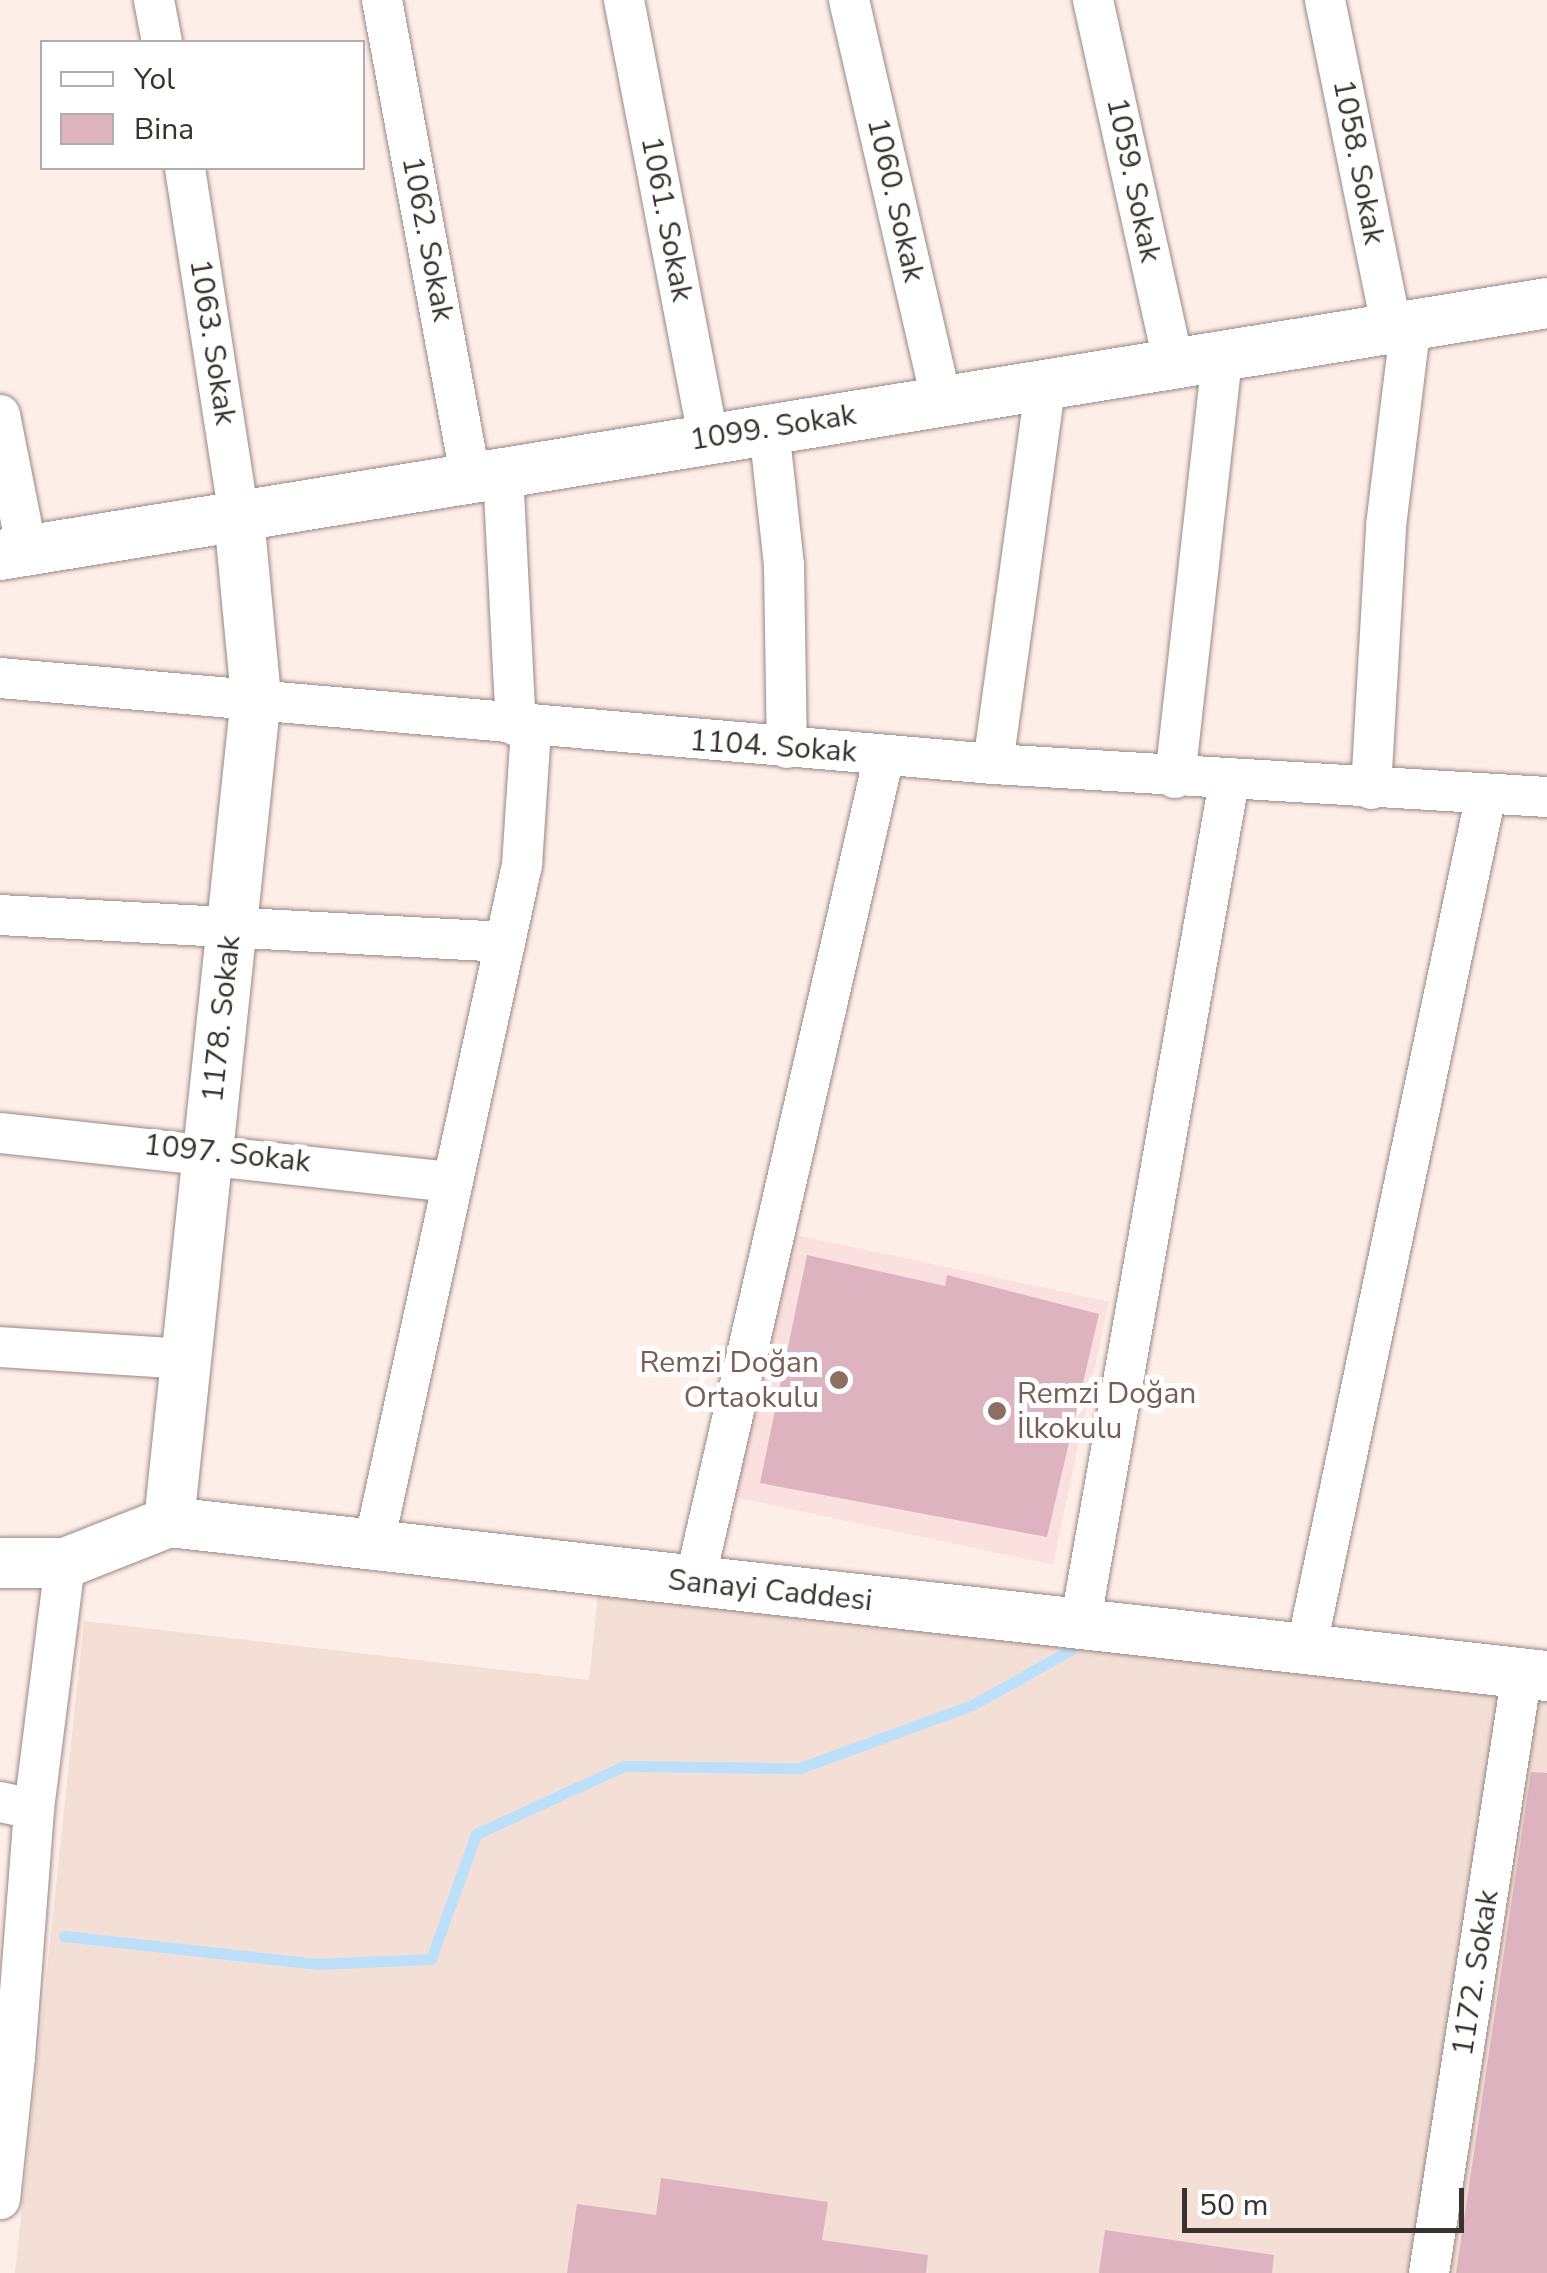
<!DOCTYPE html>
<meta charset="utf-8">
<style>
body{margin:0}
#map{position:relative;width:1547px;height:2273px;overflow:hidden;background:#feeee8;font-family:"Nunito Sans",sans-serif}
div>[style]{position:absolute}
.built>*{inset:0;background:#f4dfd6}
.education>*{inset:0;background:#fbe0e0;transform-origin:0 0}
.stream>*{height:11px;margin:-5.5px;padding:0 5.5px;transform-origin:5.5px;border-radius:5.5px;background:#bcdffa}
.building>*{inset:0;background:#ddb3c0}
.roads{filter:drop-shadow(0 0 2px #9a8881) drop-shadow(0 0 2px #9a8881)}
.minor>*{height:40px;margin:-20px;padding:0 20px;transform-origin:20px;border-radius:20px;background:#fff}
.tertiary>*{height:50px;margin:-25px;padding:0 25px;transform-origin:25px;border-radius:25px;background:#fff}
.dots>*{width:28px;height:28px;translate:-50% -50%;box-sizing:border-box;border:5px solid #fff;border-radius:50%}
span{translate:-50% -50%;white-space:nowrap;text-align:center;line-height:1.15;-webkit-text-stroke:10px #fff;paint-order:stroke}
.street-label{font-size:30px;color:#39322f}
.education-label{font-size:30px;color:#785e54}
.right{translate:-100% -50%;text-align:right}
.left{translate:0 -50%;text-align:left}
.legend{position:absolute;left:40px;top:40px;width:325px;height:130px;box-sizing:border-box;background:#fff;border:2px solid #b0adac;margin:0;padding:12px 18px;list-style:none;font-size:30px;color:#39322f}
.legend li{display:flex;align-items:center;gap:20px;height:50px}
.legend b{width:50px;border:2px solid #b0adac}
.scale{position:absolute;left:1182px;top:2188px;width:282px;height:45px;box-sizing:border-box;border:5px solid #39322f;border-top:0;padding-left:12px;font-size:30px;line-height:35px;white-space:nowrap;color:#39322f;-webkit-text-stroke:8px #fff;paint-order:stroke}
</style>
<div id="map">
<div class="built">
<div style="clip-path:polygon(600px 1575px,1547px 1698px,1547px 2273px,15px 2273px,84px 1621px,589px 1680px)"></div>
</div>
<div class="education">
<div style="left:791px;top:1234px;width:325px;height:269px;rotate:12deg"></div>
</div>
<div class="stream">
<div style="left:64px;top:1936px;width:254px;rotate:6.3deg"></div>
<div style="left:316px;top:1964px;width:115px;rotate:-2.5deg"></div>
<div style="left:431px;top:1959px;width:133px;rotate:-70.2deg"></div>
<div style="left:476px;top:1834px;width:163px;rotate:-24.7deg"></div>
<div style="left:624px;top:1766px;width:176px;rotate:0.7deg"></div>
<div style="left:800px;top:1768px;width:183px;rotate:-20.1deg"></div>
<div style="left:972px;top:1705px;width:113px;rotate:-29.1deg"></div>
</div>
<div class="building">
<div style="clip-path:polygon(807px 1255px,945px 1286px,947px 1275px,1099px 1314px,1047px 1537px,760px 1483px)"></div>
<div style="clip-path:polygon(1531px 1772px,1547px 1773px,1547px 2273px,1456px 2273px)"></div>
<div style="clip-path:polygon(661px 2178px,828px 2202px,822px 2240px,928px 2255px,926px 2273px,567px 2273px,577px 2204px,656px 2215px)"></div>
<div style="clip-path:polygon(1105px 2230px,1274px 2255px,1272px 2273px,1099px 2273px)"></div>
</div>
<div class="roads">
<div class="minor">
<div style="left:154px;top:0;width:43px;rotate:79.2deg"></div>
<div style="left:382px;top:0;width:486px;rotate:79.5deg"></div>
<div style="left:624px;top:0;width:446px;rotate:79.1deg"></div>
<div style="left:849px;top:0;width:410px;rotate:77deg"></div>
<div style="left:1093px;top:0;width:370px;rotate:77.5deg"></div>
<div style="left:1325px;top:0;width:331px;rotate:78.5deg"></div>
<div style="left:185px;top:168px;width:352px;rotate:81.2deg"></div>
<div style="left:0;top:415px;width:139px;rotate:78.8deg"></div>
<div style="left:769px;top:429px;width:137px;rotate:83.7deg"></div>
<div style="left:784px;top:565px;width:183px;rotate:89.1deg"></div>
<div style="left:503px;top:472px;width:254px;rotate:87.1deg"></div>
<div style="left:0;top:678px;width:997px;rotate:4.95deg"></div>
<div style="left:993px;top:764px;width:555px;rotate:3.41deg"></div>
<div style="left:993px;top:764px;width:386px;rotate:-82.1deg"></div>
<div style="left:1175px;top:778px;width:429px;rotate:-83.6deg"></div>
<div style="left:1371px;top:789px;width:263px;rotate:-86.7deg"></div>
<div style="left:1386px;top:526px;width:207px;rotate:-83deg"></div>
<div style="left:0;top:915px;width:506px;rotate:3.06deg"></div>
<div style="left:0;top:1133px;width:455px;rotate:6.2deg"></div>
<div style="left:0;top:1347px;width:186px;rotate:3.7deg"></div>
<div style="left:375px;top:1539px;width:690px;rotate:-77.7deg"></div>
<div style="left:522px;top:865px;width:137px;rotate:-86.2deg"></div>
<div style="left:694px;top:1585px;width:850px;rotate:-77.09deg"></div>
<div style="left:1080px;top:1625px;width:856px;rotate:-79.98deg"></div>
<div style="left:1306px;top:1650px;width:875px;rotate:-78.12deg"></div>
<div style="left:0;top:1802px;width:35px;rotate:12deg"></div>
<div style="left:34px;top:1809px;width:248px;rotate:-82.8deg"></div>
<div style="left:15px;top:2057px;width:249px;rotate:-85.6deg"></div>
<div style="left:0;top:2058px;width:15px;rotate:-4deg"></div>
<div style="left:15px;top:2057px;width:143px;rotate:96deg"></div>
<div style="left:1429px;top:2273px;width:607px;rotate:-81.19deg"></div>
</div>
<div class="tertiary">
<div style="left:0;top:555px;width:1567px;rotate:-9.25deg"></div>
<div style="left:169px;top:1522px;width:830px;rotate:-83.98deg"></div>
<div style="left:256px;top:697px;width:182px;rotate:-95.4deg"></div>
<div style="left:0;top:1563px;width:65px"></div>
<div style="left:65px;top:1563px;width:112px;rotate:-21.5deg"></div>
<div style="left:169px;top:1522px;width:1387px;rotate:6.38deg"></div>
</div>
</div>
<div class="dots">
<div style="left:839px;top:1380px;background:#8d6e63"></div>
<div style="left:997px;top:1411px;background:#8d6e63"></div>
</div>
<div class="street-label">
<span style="left:1358px;top:162px;rotate:79deg">1058. Sokak</span>
<span style="left:1133px;top:180px;rotate:78deg">1059. Sokak</span>
<span style="left:895px;top:200px;rotate:77deg">1060. Sokak</span>
<span style="left:666px;top:219px;rotate:79deg">1061. Sokak</span>
<span style="left:427px;top:239px;rotate:79deg">1062. Sokak</span>
<span style="left:212px;top:342px;rotate:81deg">1063. Sokak</span>
<span style="left:773px;top:428px;rotate:-9deg">1099. Sokak</span>
<span style="left:773px;top:747px;rotate:4deg">1104. Sokak</span>
<span style="left:222px;top:1019px;rotate:-84deg">1178. Sokak</span>
<span style="left:227px;top:1154px;rotate:6deg">1097. Sokak</span>
<span style="left:770px;top:1591px;rotate:6deg">Sanayi Caddesi</span>
<span style="left:1476px;top:1973px;rotate:-81deg">1172. Sokak</span>
</div>
<div class="education-label">
<span class="right" style="left:819px;top:1380px">Remzi Doğan<br>Ortaokulu</span>
<span class="left" style="left:1017px;top:1411px">Remzi Doğan<br>İlkokulu</span>
</div>
<ul class="legend">
<li><b style="height:12px;background:#fff"></b>Yol</li>
<li><b style="height:28px;background:#ddb3c0"></b>Bina</li>
</ul>
<div class="scale">50 m</div>
</div>
